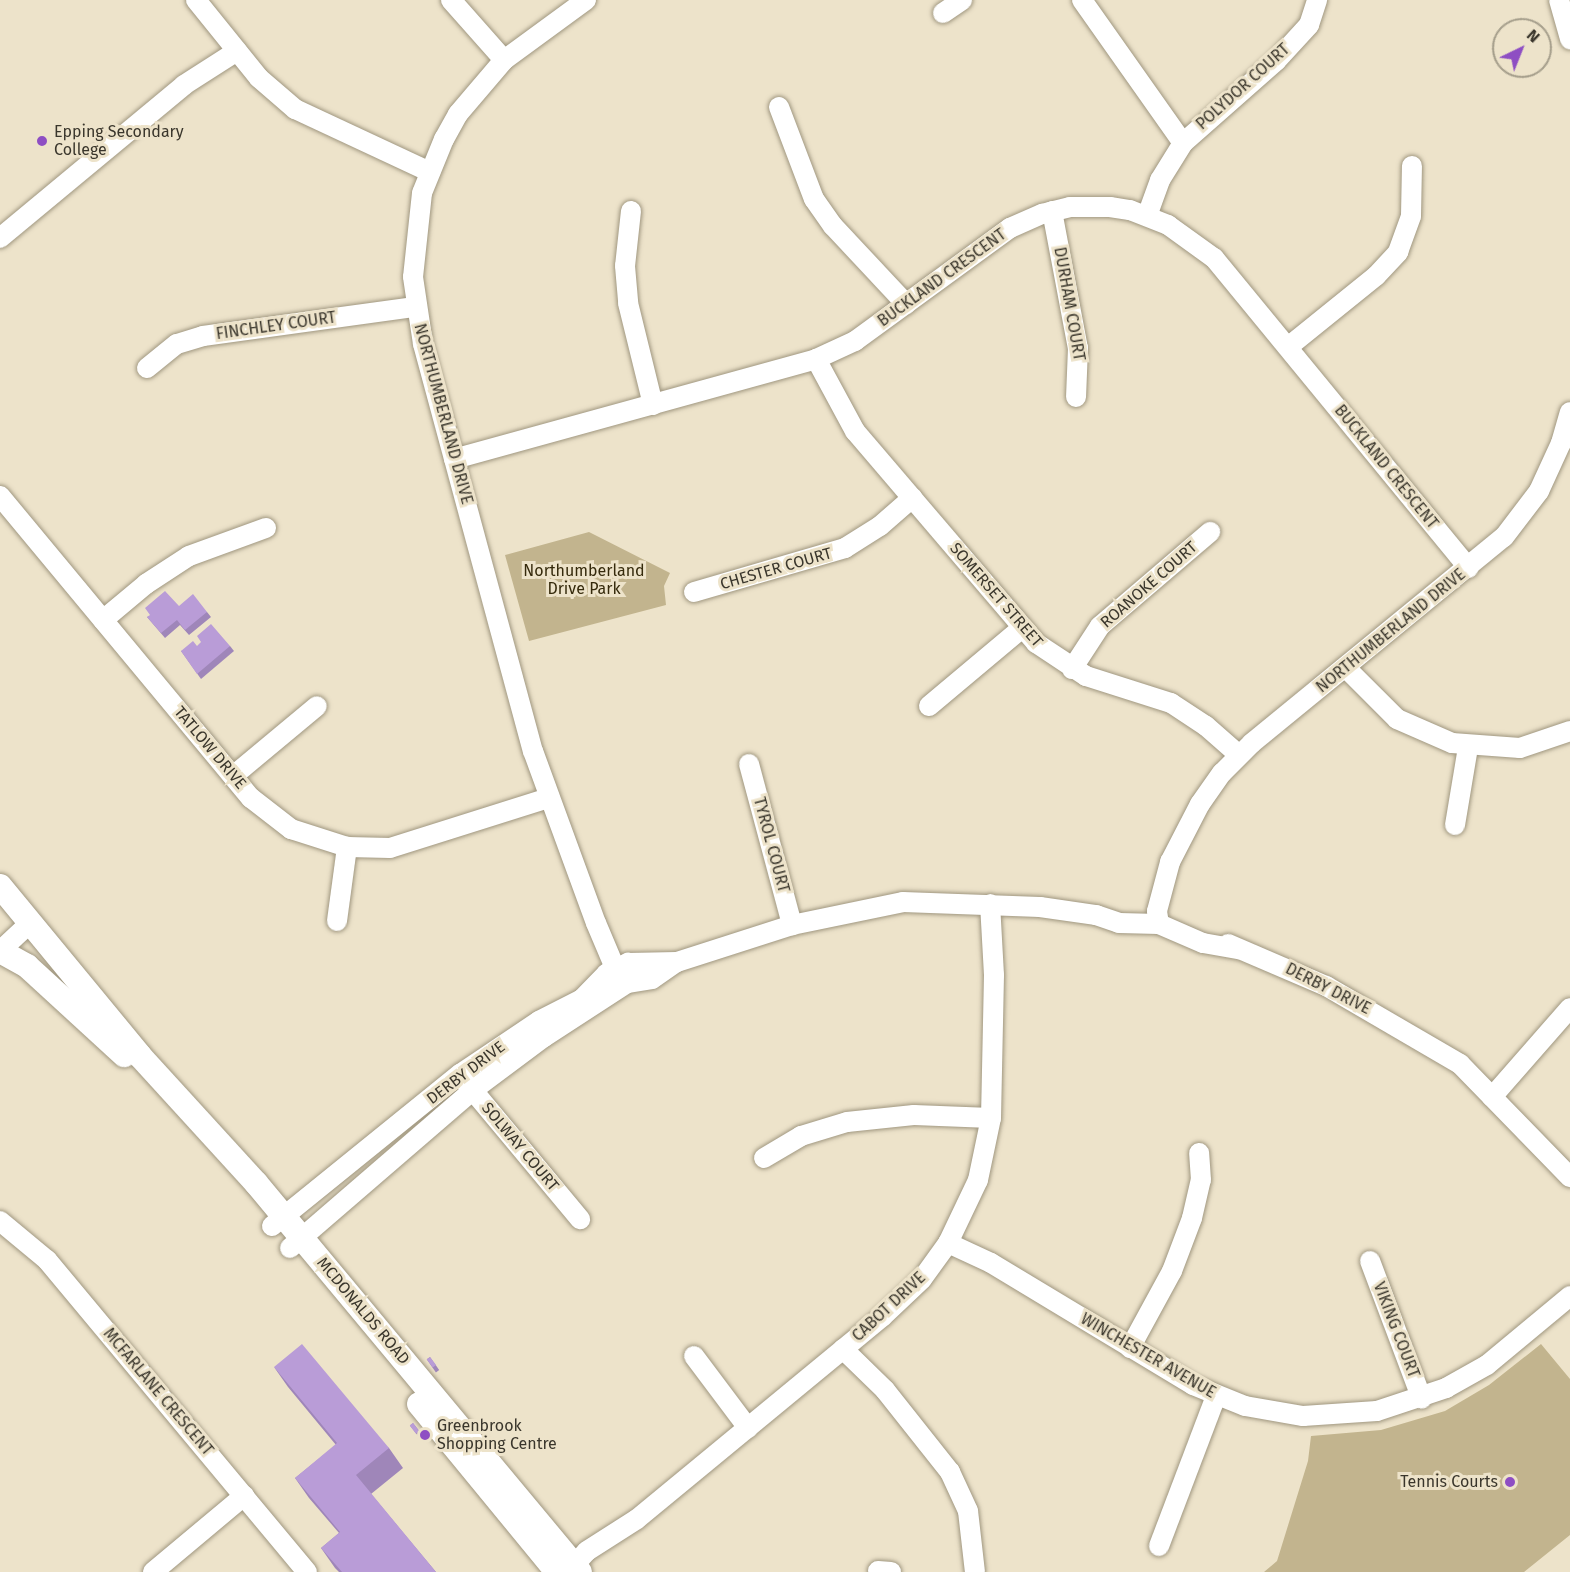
<!DOCTYPE html>
<style>
body{margin:0}
#map{position:relative;width:1570px;height:1572px;overflow:hidden;background:#ede3ca;font-family:"Fira Sans",sans-serif}
div>[style]{position:absolute}
.green>*{inset:0;background:#c2b48e}
.roads{filter:drop-shadow(0 0 2px #a09780) drop-shadow(0 0 2px #a09780)}
.minor>*{height:20px;margin:-10px;padding:0 10px;transform-origin:10px;border-radius:10px;background:#fff}
.major>*{height:24px;margin:-12px;padding:0 12px;transform-origin:12px;border-radius:12px;background:#fff}
.wall>*{inset:0;background:#9f86b9;transform-origin:0 0}
.building>*{inset:0;background:#b99cd7;transform-origin:0 0}
.dots>*{width:16px;height:16px;translate:-50% -50%;box-sizing:border-box;border:3px solid #ede3ca;border-radius:50%}
span{translate:-50% -50%;white-space:nowrap;text-align:center;line-height:1.15;-webkit-text-stroke:6px #ede3ca;paint-order:stroke}
.street-label{font-size:16px;color:#3a362c}
.poi-label{font-size:16px;color:#3a362c}
.left{translate:0 -50%;text-align:left}
.right{translate:-100% -50%;text-align:right}
.park-label{font-size:16px;color:#352a0c}
.north{position:absolute;left:1492px;top:18px;width:60px;height:60px;box-sizing:border-box;background:#ede3ca;border:2px solid #a59e8b;border-radius:50%;rotate:43deg;font-size:16px;font-weight:700;line-height:24px;text-align:center;color:#3a362c}
.north::after{content:'';display:block;margin:auto;width:21px;height:27px;background:#8e4ec3;clip-path:polygon(50% 0,100% 100%,50% 72%,0 100%)}
</style>
<div id="map">
<div class="green">
<div style="clip-path:polygon(589px 532px,670px 573px,664px 586px,666px 605px,529px 641px,505px 555px)"></div>
<div style="clip-path:polygon(1541px 1344px,1570px 1379px,1570px 1535px,1524px 1572px,1264px 1572px,1277px 1561px,1308px 1461px,1311px 1436px,1381px 1430px,1445px 1411px,1489px 1385px)"></div>
</div>
<div class="roads">
<div class="minor">
<div style="left:196px;top:0;width:100px;rotate:51.1deg"></div>
<div style="left:259px;top:78px;width:48px;rotate:40.7deg"></div>
<div style="left:295px;top:109px;width:149px;rotate:25deg"></div>
<div style="left:451px;top:0;width:80px;rotate:48.5deg"></div>
<div style="left:586px;top:0;width:102px;rotate:143.8deg"></div>
<div style="left:504px;top:60px;width:71px;rotate:130.4deg"></div>
<div style="left:458px;top:114px;width:29px;rotate:119deg"></div>
<div style="left:444px;top:139px;width:58px;rotate:112.2deg"></div>
<div style="left:422px;top:193px;width:84px;rotate:96.1deg"></div>
<div style="left:413px;top:277px;width:68px;rotate:81.5deg"></div>
<div style="left:423px;top:344px;width:422px;rotate:74.9deg"></div>
<div style="left:533px;top:751px;width:183px;rotate:69.9deg"></div>
<div style="left:596px;top:923px;width:49px;rotate:67.1deg"></div>
<div style="left:615px;top:968px;width:19px;rotate:51deg"></div>
<div style="left:1082px;top:0;width:175px;rotate:54.8deg"></div>
<div style="left:1559px;top:0;width:41px;rotate:74.2deg"></div>
<div style="left:943px;top:13px;width:23px;rotate:-34deg"></div>
<div style="left:779px;top:107px;width:98px;rotate:69.2deg"></div>
<div style="left:814px;top:199px;width:33px;rotate:55deg"></div>
<div style="left:833px;top:226px;width:107px;rotate:46.9deg"></div>
<div style="left:631px;top:211px;width:55px;rotate:96.2deg"></div>
<div style="left:625px;top:266px;width:37px;rotate:85deg"></div>
<div style="left:628px;top:303px;width:105px;rotate:76.2deg"></div>
<div style="left:1052px;top:211px;width:139px;rotate:79.3deg"></div>
<div style="left:1078px;top:348px;width:49px;rotate:92.3deg"></div>
<div style="left:1147px;top:216px;width:38px;rotate:-70deg"></div>
<div style="left:1160px;top:180px;width:44px;rotate:-58.1deg"></div>
<div style="left:1183px;top:143px;width:124px;rotate:-41.4deg"></div>
<div style="left:1276px;top:61px;width:49px;rotate:-47.5deg"></div>
<div style="left:1309px;top:25px;width:26px;rotate:-72deg"></div>
<div style="left:0;top:238px;width:239px;rotate:-39.7deg"></div>
<div style="left:184px;top:85px;width:63px;rotate:-32.7deg"></div>
<div style="left:1288px;top:347px;width:113px;rotate:-38.9deg"></div>
<div style="left:1376px;top:276px;width:33px;rotate:-47deg"></div>
<div style="left:1398px;top:252px;width:38px;rotate:-70deg"></div>
<div style="left:1411px;top:216px;width:50px;rotate:-88.9deg"></div>
<div style="left:816px;top:359px;width:82px;rotate:61.6deg"></div>
<div style="left:855px;top:431px;width:279px;rotate:49.5deg"></div>
<div style="left:1036px;top:643px;width:60px;rotate:33.4deg"></div>
<div style="left:1086px;top:676px;width:89px;rotate:17.6deg"></div>
<div style="left:1171px;top:703px;width:42px;rotate:33.3deg"></div>
<div style="left:1206px;top:726px;width:44px;rotate:41.3deg"></div>
<div style="left:147px;top:368px;width:38px;rotate:-39deg"></div>
<div style="left:177px;top:344px;width:27px;rotate:-17deg"></div>
<div style="left:203px;top:336px;width:214px;rotate:-7.8deg"></div>
<div style="left:454px;top:459px;width:376px;rotate:-15.4deg"></div>
<div style="left:816px;top:359px;width:43px;rotate:-24.8deg"></div>
<div style="left:855px;top:341px;width:192px;rotate:-36.1deg"></div>
<div style="left:1010px;top:228px;width:35px;rotate:-24deg"></div>
<div style="left:1042px;top:214px;width:29px;rotate:-14deg"></div>
<div style="left:1070px;top:207px;width:40px"></div>
<div style="left:1110px;top:207px;width:20px;rotate:9deg"></div>
<div style="left:1130px;top:210px;width:41px;rotate:21.5deg"></div>
<div style="left:1168px;top:225px;width:57px;rotate:35.7deg"></div>
<div style="left:1214px;top:258px;width:401px;rotate:50.6deg"></div>
<div style="left:0;top:496px;width:393px;rotate:50.3deg"></div>
<div style="left:251px;top:798px;width:51px;rotate:37.8deg"></div>
<div style="left:291px;top:829px;width:59px;rotate:17.8deg"></div>
<div style="left:347px;top:847px;width:43px;rotate:1.3deg"></div>
<div style="left:390px;top:848px;width:167px;rotate:-17.5deg"></div>
<div style="left:694px;top:592px;width:157px;rotate:-16.2deg"></div>
<div style="left:845px;top:548px;width:41px;rotate:-32.2deg"></div>
<div style="left:880px;top:526px;width:43px;rotate:-41.2deg"></div>
<div style="left:103px;top:620px;width:56px;rotate:-39.9deg"></div>
<div style="left:146px;top:584px;width:51px;rotate:-33.1deg"></div>
<div style="left:189px;top:556px;width:82px;rotate:-20deg"></div>
<div style="left:1346px;top:668px;width:72px;rotate:45deg"></div>
<div style="left:1397px;top:719px;width:60px;rotate:23.6deg"></div>
<div style="left:1452px;top:743px;width:68px;rotate:4.2deg"></div>
<div style="left:1520px;top:748px;width:53px;rotate:-18.8deg"></div>
<div style="left:1072px;top:669px;width:51px;rotate:-56.9deg"></div>
<div style="left:1100px;top:626px;width:145px;rotate:-40.5deg"></div>
<div style="left:929px;top:706px;width:121px;rotate:-40deg"></div>
<div style="left:749px;top:764px;width:167px;rotate:75deg"></div>
<div style="left:233px;top:776px;width:109px;rotate:-39.8deg"></div>
<div style="left:1455px;top:825px;width:79px;rotate:-80.5deg"></div>
<div style="left:337px;top:921px;width:75px;rotate:-82.3deg"></div>
<div style="left:1159px;top:924px;width:13px;rotate:-99deg"></div>
<div style="left:1157px;top:911px;width:51px;rotate:-75.1deg"></div>
<div style="left:1170px;top:862px;width:65px;rotate:-62.7deg"></div>
<div style="left:1200px;top:804px;width:38px;rotate:-55deg"></div>
<div style="left:1222px;top:773px;width:42px;rotate:-45deg"></div>
<div style="left:1252px;top:743px;width:325px;rotate:-39.3deg"></div>
<div style="left:1504px;top:537px;width:58px;rotate:-52.7deg"></div>
<div style="left:1539px;top:491px;width:53px;rotate:-65.4deg"></div>
<div style="left:1561px;top:443px;width:32px;rotate:-74deg"></div>
<div style="left:1228px;top:944px;width:107px;rotate:23.2deg"></div>
<div style="left:1326px;top:986px;width:155px;rotate:30.2deg"></div>
<div style="left:1460px;top:1064px;width:158px;rotate:45.8deg"></div>
<div style="left:0;top:951px;width:41px;rotate:-43deg"></div>
<div style="left:465px;top:1081px;width:180px;rotate:50.2deg"></div>
<div style="left:1492px;top:1097px;width:118px;rotate:-48.8deg"></div>
<div style="left:764px;top:1158px;width:43px;rotate:-30.7deg"></div>
<div style="left:801px;top:1136px;width:48px;rotate:-16.9deg"></div>
<div style="left:847px;top:1122px;width:67px;rotate:-6deg"></div>
<div style="left:914px;top:1115px;width:77px;rotate:2.2deg"></div>
<div style="left:0;top:1221px;width:61px;rotate:39.7deg"></div>
<div style="left:47px;top:1260px;width:406px;rotate:50.2deg"></div>
<div style="left:272px;top:1226px;width:242px;rotate:-39deg"></div>
<div style="left:460px;top:1074px;width:95px;rotate:-33.9deg"></div>
<div style="left:539px;top:1021px;width:48px;rotate:-27.1deg"></div>
<div style="left:582px;top:999px;width:35px;rotate:-46deg"></div>
<div style="left:606px;top:974px;width:25px;rotate:-27deg"></div>
<div style="left:628px;top:963px;width:49px;rotate:-1.2deg"></div>
<div style="left:677px;top:962px;width:121px;rotate:-17.8deg"></div>
<div style="left:792px;top:925px;width:113px;rotate:-11.7deg"></div>
<div style="left:903px;top:902px;width:137px;rotate:2.1deg"></div>
<div style="left:1040px;top:907px;width:57px;rotate:8.1deg"></div>
<div style="left:1096px;top:915px;width:24px;rotate:19deg"></div>
<div style="left:1119px;top:923px;width:40px;rotate:1.4deg"></div>
<div style="left:1159px;top:924px;width:48px;rotate:23.4deg"></div>
<div style="left:1203px;top:943px;width:36px;rotate:10deg"></div>
<div style="left:948px;top:1243px;width:47px;rotate:24.9deg"></div>
<div style="left:991px;top:1263px;width:236px;rotate:31.1deg"></div>
<div style="left:1193px;top:1385px;width:56px;rotate:22deg"></div>
<div style="left:1245px;top:1406px;width:59px;rotate:9.8deg"></div>
<div style="left:1303px;top:1416px;width:74px;rotate:-3.9deg"></div>
<div style="left:1377px;top:1411px;width:73px;rotate:-18.4deg"></div>
<div style="left:1446px;top:1388px;width:47px;rotate:-29.3deg"></div>
<div style="left:1487px;top:1365px;width:108px;rotate:-39.7deg"></div>
<div style="left:290px;top:1248px;width:242px;rotate:-40.8deg"></div>
<div style="left:473px;top:1090px;width:89px;rotate:-36.7deg"></div>
<div style="left:544px;top:1037px;width:99px;rotate:-33deg"></div>
<div style="left:627px;top:983px;width:25px;rotate:-9deg"></div>
<div style="left:652px;top:979px;width:28px;rotate:-35deg"></div>
<div style="left:1370px;top:1261px;width:147px;rotate:69.4deg"></div>
<div style="left:1130px;top:1348px;width:88px;rotate:-61.4deg"></div>
<div style="left:1172px;top:1271px;width:57px;rotate:-69.3deg"></div>
<div style="left:1192px;top:1218px;width:39px;rotate:-77deg"></div>
<div style="left:1201px;top:1180px;width:27px;rotate:-94deg"></div>
<div style="left:843px;top:1349px;width:59px;rotate:44.3deg"></div>
<div style="left:885px;top:1390px;width:105px;rotate:51.6deg"></div>
<div style="left:950px;top:1472px;width:43px;rotate:65.2deg"></div>
<div style="left:968px;top:1511px;width:61px;rotate:83.5deg"></div>
<div style="left:694px;top:1356px;width:90px;rotate:53.1deg"></div>
<div style="left:1159px;top:1546px;width:160px;rotate:-69.2deg"></div>
<div style="left:878px;top:1571px;width:13px;rotate:4deg"></div>
<div style="left:153px;top:1572px;width:119px;rotate:-39.9deg"></div>
<div style="left:568px;top:1572px;width:28px;rotate:-48deg"></div>
<div style="left:587px;top:1551px;width:59px;rotate:-32.6deg"></div>
<div style="left:637px;top:1519px;width:318px;rotate:-39.5deg"></div>
<div style="left:882px;top:1317px;width:55px;rotate:-43.5deg"></div>
<div style="left:922px;top:1279px;width:44px;rotate:-54.2deg"></div>
<div style="left:948px;top:1243px;width:70px;rotate:-64.5deg"></div>
<div style="left:978px;top:1180px;width:63px;rotate:-78.2deg"></div>
<div style="left:991px;top:1118px;width:143px;rotate:-88.8deg"></div>
<div style="left:994px;top:975px;width:71px;rotate:-93.2deg"></div>
</div>
<div class="major">
<div style="left:0;top:886px;width:220px;rotate:50.5deg"></div>
<div style="left:140px;top:1056px;width:172px;rotate:47.6deg"></div>
<div style="left:256px;top:1183px;width:506px;rotate:50.21deg"></div>
<div style="left:0;top:951px;width:31px;rotate:29deg"></div>
<div style="left:27px;top:966px;width:132px;rotate:42.5deg"></div>
<div style="left:419px;top:1404px;width:217px;rotate:50.6deg"></div>
</div>
</div>
<div class="wall">
<div style="clip-path:polygon(179px 606px,207px 612px,211px 617px,189px 635px,180px 625px,165px 638px,147px 617px)"></div>
<div style="clip-path:polygon(197px 646px,230px 646px,234px 651px,201px 679px,181px 651px)"></div>
<div style="left:430px;top:1357px;width:16px;height:4px;rotate:55deg"></div>
<div style="clip-path:polygon(274px 1367px,389px 1448px,403px 1468px,371px 1494px,436px 1572px,339px 1572px,335px 1568px,321px 1548px,339px 1533px,309px 1498px,295px 1478px,336px 1445px,288px 1387px)"></div>
<div style="left:413px;top:1423px;width:16px;height:4px;rotate:52deg"></div>
</div>
<div class="building">
<div style="clip-path:polygon(165px 591px,179px 606px,193px 594px,207px 612px,185px 630px,177px 620px,161px 633px,147px 617px,150px 615px,145px 608px)"></div>
<div style="clip-path:polygon(211px 624px,230px 646px,197px 674px,181px 651px,193px 641px,197px 646px,201px 642px,197px 636px)"></div>
<div style="clip-path:polygon(302px 1344px,389px 1448px,356px 1475px,436px 1572px,342px 1572px,321px 1548px,340px 1532px,295px 1478px,337px 1443px,274px 1367px)"></div>
<div style="left:430px;top:1357px;width:10px;height:4px;rotate:53deg"></div>
<div style="left:413px;top:1423px;width:10px;height:4px;rotate:53deg"></div>
</div>
<div class="dots">
<div style="left:42px;top:141px;background:#8e4ec3"></div>
<div style="left:425px;top:1435px;background:#8e4ec3"></div>
<div style="left:1510px;top:1482px;background:#8e4ec3"></div>
</div>
<div class="street-label">
<span style="left:1243px;top:87px;rotate:-42deg">POLYDOR COURT</span>
<span style="left:942px;top:278px;rotate:-36deg">BUCKLAND CRESCENT</span>
<span style="left:1069px;top:304px;rotate:80deg">DURHAM COURT</span>
<span style="left:276px;top:326px;rotate:-8deg">FINCHLEY COURT</span>
<span style="left:443px;top:414px;rotate:75deg">NORTHUMBERLAND DRIVE</span>
<span style="left:1386px;top:467px;rotate:51deg">BUCKLAND CRESCENT</span>
<span style="left:776px;top:569px;rotate:-16deg">CHESTER COURT</span>
<span style="left:1149px;top:585px;rotate:-41deg">ROANOKE COURT</span>
<span style="left:996px;top:595px;rotate:49deg">SOMERSET STREET</span>
<span style="left:1391px;top:631px;rotate:-39deg">NORTHUMBERLAND DRIVE</span>
<span style="left:210px;top:748px;rotate:50deg">TATLOW DRIVE</span>
<span style="left:771px;top:845px;rotate:75deg">TYROL COURT</span>
<span style="left:1328px;top:989px;rotate:27deg">DERBY DRIVE</span>
<span style="left:466px;top:1073px;rotate:-37deg">DERBY DRIVE</span>
<span style="left:520px;top:1147px;rotate:50deg">SOLWAY COURT</span>
<span style="left:889px;top:1307px;rotate:-43deg">CABOT DRIVE</span>
<span style="left:363px;top:1311px;rotate:50deg">MCDONALDS ROAD</span>
<span style="left:1396px;top:1330px;rotate:69deg">VIKING COURT</span>
<span style="left:1148px;top:1356px;rotate:30deg">WINCHESTER AVENUE</span>
<span style="left:158px;top:1392px;rotate:50deg">MCFARLANE CRESCENT</span>
</div>
<div class="poi-label">
<span class="left" style="left:54px;top:141px">Epping Secondary<br>College</span>
<span class="left" style="left:437px;top:1435px">Greenbrook<br>Shopping Centre</span>
<span class="right" style="left:1498px;top:1482px">Tennis Courts</span>
</div>
<div class="park-label">
<span style="left:584px;top:580px">Northumberland<br>Drive Park</span>
</div>
<div class="north">N</div>
</div>
